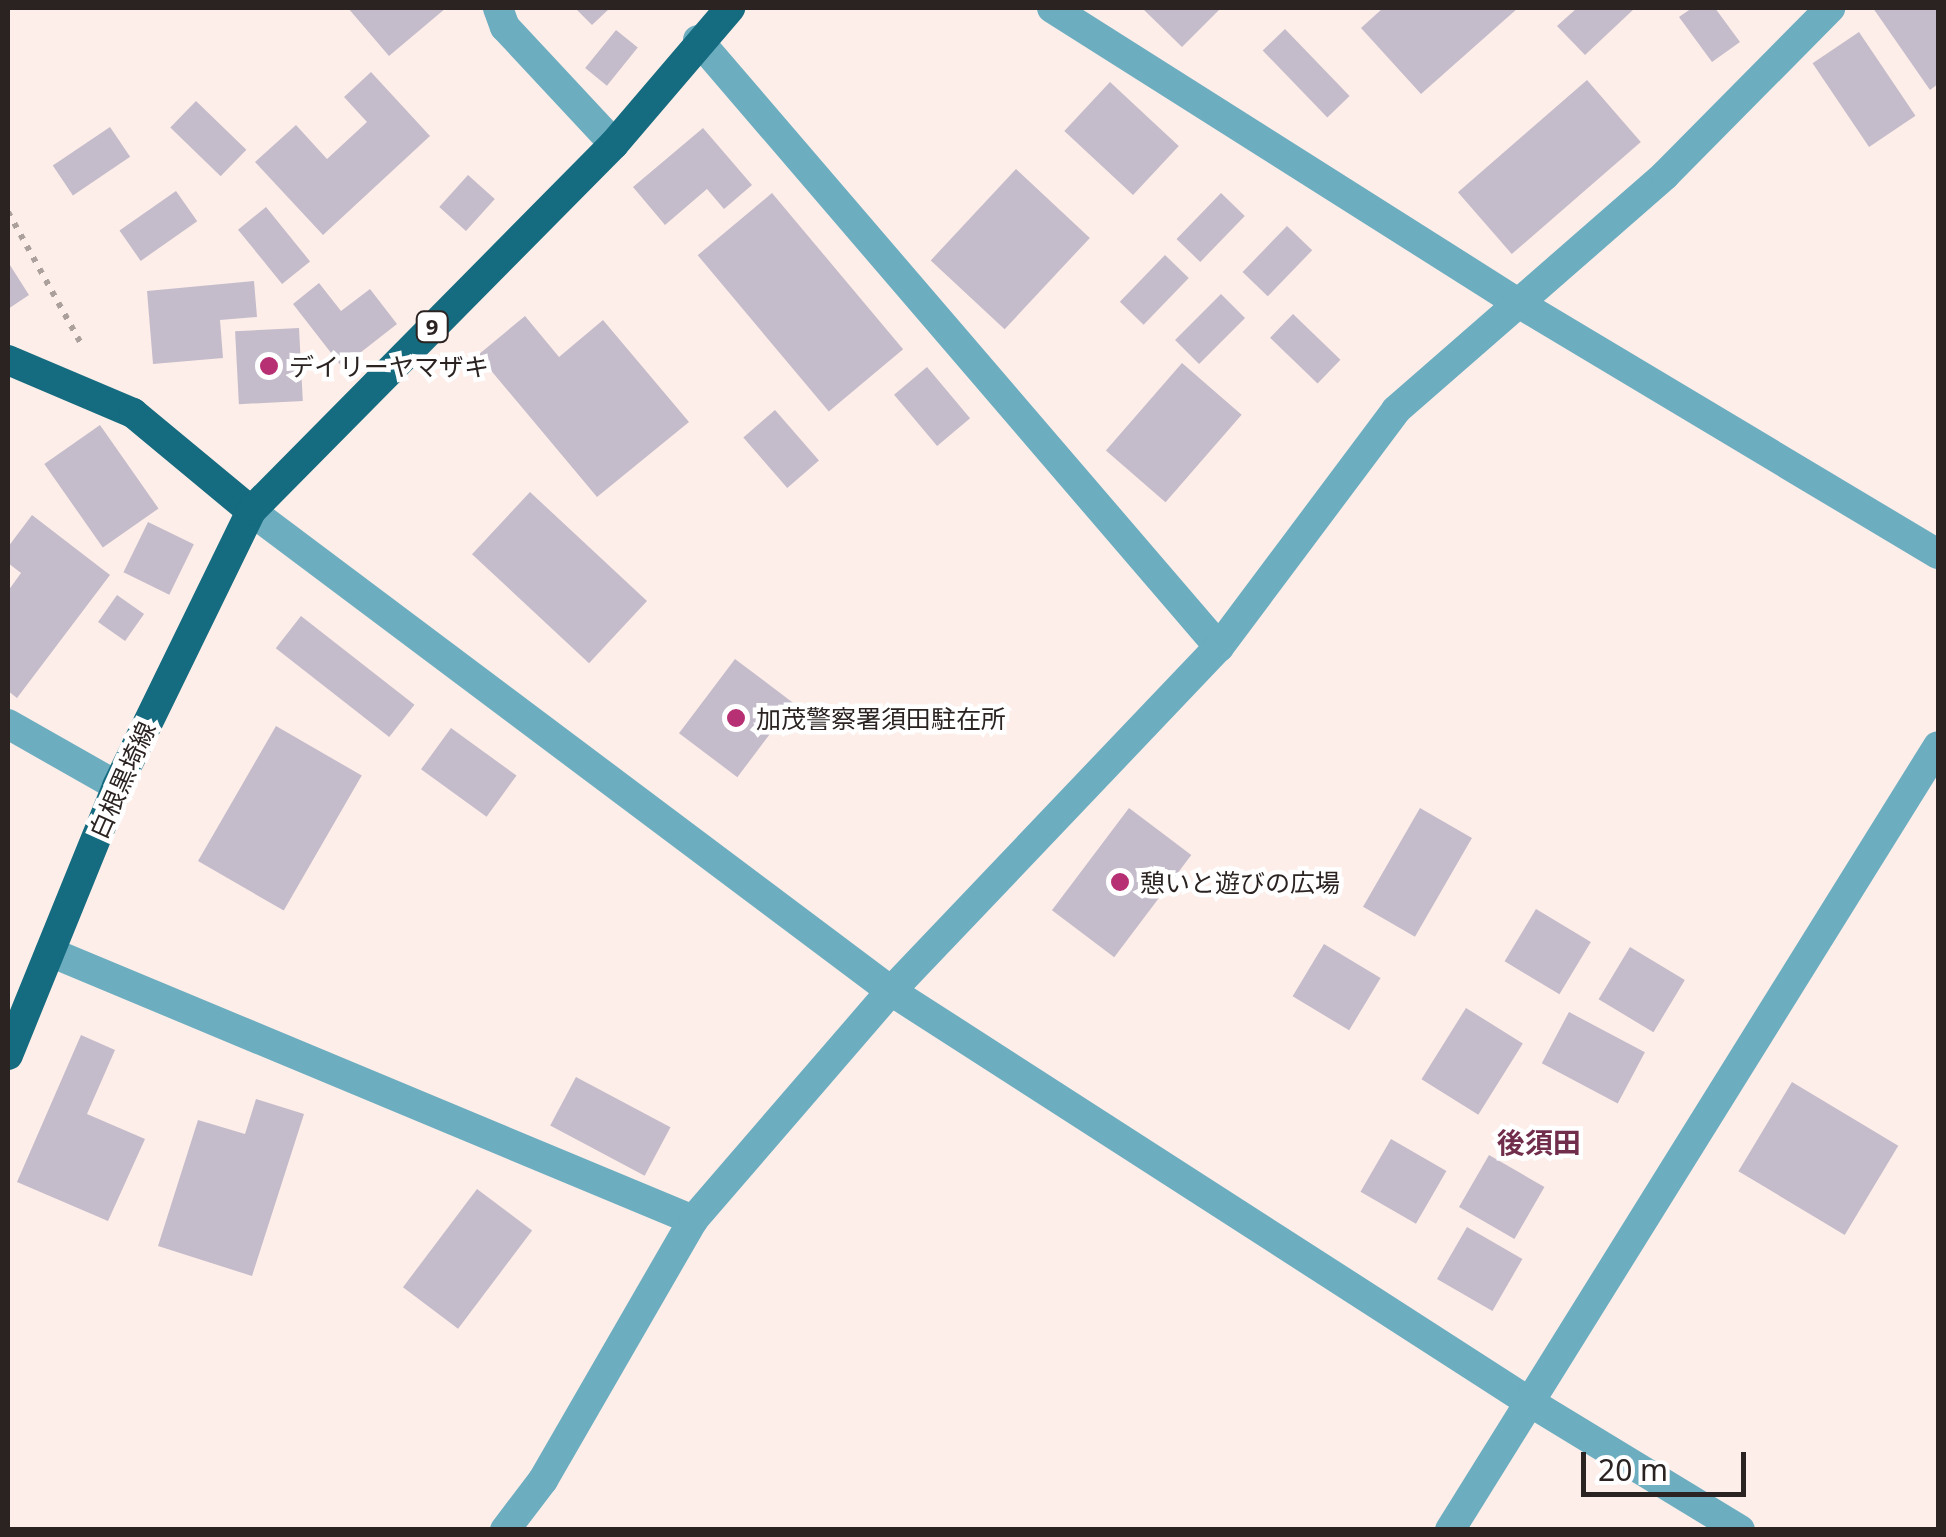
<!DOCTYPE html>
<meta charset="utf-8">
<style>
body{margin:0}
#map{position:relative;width:1946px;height:1537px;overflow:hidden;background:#fdeee9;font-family:"Noto Sans","Noto Sans JP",sans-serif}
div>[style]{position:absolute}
.building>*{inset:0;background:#c5bccb;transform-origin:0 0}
.path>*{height:6px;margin-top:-3px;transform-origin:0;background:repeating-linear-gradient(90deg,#aca09c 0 5px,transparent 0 13px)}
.minor>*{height:30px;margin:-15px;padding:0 15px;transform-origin:15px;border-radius:15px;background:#6cadc0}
.major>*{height:30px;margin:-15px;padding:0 15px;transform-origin:15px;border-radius:15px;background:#156b7f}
.dots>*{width:28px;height:28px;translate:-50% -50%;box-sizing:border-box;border:5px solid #fff;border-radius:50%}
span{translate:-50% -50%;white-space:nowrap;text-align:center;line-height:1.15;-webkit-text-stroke:9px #fff;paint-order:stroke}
.shield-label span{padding:2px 8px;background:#fff;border:2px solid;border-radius:8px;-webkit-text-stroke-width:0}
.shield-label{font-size:22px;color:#2a2321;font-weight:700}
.poi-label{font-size:25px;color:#2a2321}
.left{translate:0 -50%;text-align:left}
.street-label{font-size:25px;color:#2a2321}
.neighbourhood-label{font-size:28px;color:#712e4c;font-weight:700}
.frame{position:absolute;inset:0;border:10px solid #2a2321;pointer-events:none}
.scale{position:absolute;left:1581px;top:1452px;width:165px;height:45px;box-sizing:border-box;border:5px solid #2a2321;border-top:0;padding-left:12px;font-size:30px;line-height:35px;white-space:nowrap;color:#2a2321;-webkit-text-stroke:8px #fff;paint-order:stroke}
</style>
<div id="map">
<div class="building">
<div style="clip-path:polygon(348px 8px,446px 8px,389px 56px)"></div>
<div style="clip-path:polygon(575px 8px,610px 8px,592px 25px)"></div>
<div style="clip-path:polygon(1142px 8px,1221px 8px,1182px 47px)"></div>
<div style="clip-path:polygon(1383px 8px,1518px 8px,1421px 94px,1361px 28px)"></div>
<div style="clip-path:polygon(1577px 8px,1635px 8px,1585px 55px,1557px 26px)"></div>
<div style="clip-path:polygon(1692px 8px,1715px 8px,1740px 42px,1712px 62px,1679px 17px)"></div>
<div style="clip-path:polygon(1873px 8px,1938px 8px,1938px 84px,1930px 90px)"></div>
<div style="left:1285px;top:29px;width:93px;height:31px;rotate:46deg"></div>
<div style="left:616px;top:30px;width:28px;height:49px;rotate:39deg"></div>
<div style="left:1859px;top:32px;width:101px;height:56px;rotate:56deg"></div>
<div style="clip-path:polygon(371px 72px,430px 136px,323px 235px,255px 162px,296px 125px,327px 159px,367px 122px,344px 97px)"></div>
<div style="left:1587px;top:80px;width:82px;height:171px;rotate:49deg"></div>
<div style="left:1110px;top:82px;width:94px;height:67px;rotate:43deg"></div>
<div style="left:196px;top:101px;width:70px;height:37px;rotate:44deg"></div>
<div style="left:110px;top:127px;width:36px;height:69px;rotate:56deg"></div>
<div style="clip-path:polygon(703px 128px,752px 185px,724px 209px,707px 189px,665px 225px,633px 187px)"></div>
<div style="left:1016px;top:169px;width:101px;height:125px;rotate:43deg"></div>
<div style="left:468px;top:175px;width:36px;height:43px;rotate:42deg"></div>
<div style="left:176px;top:191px;width:37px;height:69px;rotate:55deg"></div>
<div style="left:772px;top:193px;width:204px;height:97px;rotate:50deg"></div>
<div style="left:1221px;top:193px;width:33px;height:64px;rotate:44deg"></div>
<div style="left:266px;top:207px;width:70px;height:36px;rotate:51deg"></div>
<div style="left:1287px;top:226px;width:35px;height:64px;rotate:44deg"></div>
<div style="left:1165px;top:255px;width:33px;height:65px;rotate:44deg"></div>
<div style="clip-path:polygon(8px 262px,29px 295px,8px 309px)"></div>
<div style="clip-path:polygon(254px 281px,257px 317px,220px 320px,223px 358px,153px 364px,147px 291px)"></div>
<div style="clip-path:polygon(319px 283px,341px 311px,370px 289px,397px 324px,342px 367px,293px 304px)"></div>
<div style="left:1221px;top:294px;width:34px;height:65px;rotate:45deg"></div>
<div style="left:1293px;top:314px;width:66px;height:33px;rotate:44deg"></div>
<div style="clip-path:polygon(525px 316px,559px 357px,603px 320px,689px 422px,597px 497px,478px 355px)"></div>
<div style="left:299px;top:328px;width:73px;height:64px;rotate:87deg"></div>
<div style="left:1182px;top:363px;width:79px;height:116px;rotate:41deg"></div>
<div style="left:927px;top:367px;width:67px;height:43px;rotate:50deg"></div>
<div style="left:775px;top:410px;width:67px;height:42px;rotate:49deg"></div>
<div style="left:100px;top:425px;width:102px;height:68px;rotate:55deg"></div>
<div style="left:530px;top:492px;width:160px;height:85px;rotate:43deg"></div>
<div style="clip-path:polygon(32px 515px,110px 575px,17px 698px,8px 691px,8px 591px,21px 573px,8px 563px,8px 547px)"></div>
<div style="left:148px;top:522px;width:51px;height:56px;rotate:26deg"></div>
<div style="left:117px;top:595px;width:33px;height:33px;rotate:35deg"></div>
<div style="left:301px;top:616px;width:144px;height:41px;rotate:38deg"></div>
<div style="left:735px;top:659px;width:73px;height:93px;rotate:37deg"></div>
<div style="left:276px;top:726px;width:99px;height:156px;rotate:30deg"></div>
<div style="left:451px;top:728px;width:81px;height:51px;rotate:36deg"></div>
<div style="left:1129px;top:808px;width:78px;height:128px;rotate:37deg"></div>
<div style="left:1420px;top:808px;width:60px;height:114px;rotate:30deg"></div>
<div style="left:1536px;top:909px;width:64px;height:61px;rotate:31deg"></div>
<div style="left:1324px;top:944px;width:66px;height:61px;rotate:31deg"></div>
<div style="left:1630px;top:947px;width:64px;height:61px;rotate:31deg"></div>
<div style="left:1466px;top:1008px;width:67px;height:84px;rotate:32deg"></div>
<div style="left:1569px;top:1012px;width:86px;height:58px;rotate:28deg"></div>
<div style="clip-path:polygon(81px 1035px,115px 1050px,87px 1114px,145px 1139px,108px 1221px,17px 1182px)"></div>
<div style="left:576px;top:1077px;width:107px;height:55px;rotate:28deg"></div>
<div style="left:1792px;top:1082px;width:124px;height:104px;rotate:31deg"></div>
<div style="clip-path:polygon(256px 1099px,304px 1114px,252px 1276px,158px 1246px,198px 1120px,245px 1134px)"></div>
<div style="left:1391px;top:1139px;width:64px;height:61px;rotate:30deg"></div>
<div style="left:1489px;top:1155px;width:64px;height:60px;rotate:30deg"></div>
<div style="left:477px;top:1189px;width:69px;height:123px;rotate:37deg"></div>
<div style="left:1467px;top:1227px;width:64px;height:60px;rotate:30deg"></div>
</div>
<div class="path">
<div style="left:8px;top:212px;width:149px;rotate:61deg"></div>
</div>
<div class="minor">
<div style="left:498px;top:8px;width:20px;rotate:70deg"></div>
<div style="left:505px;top:27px;width:160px;rotate:47deg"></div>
<div style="left:1052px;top:8px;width:548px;rotate:32.33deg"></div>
<div style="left:1515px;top:301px;width:493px;rotate:30.9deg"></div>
<div style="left:698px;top:40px;width:800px;rotate:49.36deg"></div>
<div style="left:251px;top:511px;width:800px;rotate:36.87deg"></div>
<div style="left:891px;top:991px;width:758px;rotate:32.77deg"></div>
<div style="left:1528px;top:1401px;width:248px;rotate:31.3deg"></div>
<div style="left:8px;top:724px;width:125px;rotate:29.6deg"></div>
<div style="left:50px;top:952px;width:697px;rotate:22.63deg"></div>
<div style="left:505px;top:1530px;width:63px;rotate:-52.8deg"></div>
<div style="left:543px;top:1480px;width:300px;rotate:-60deg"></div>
<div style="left:693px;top:1220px;width:303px;rotate:-49.2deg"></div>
<div style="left:891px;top:991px;width:475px;rotate:-46.4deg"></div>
<div style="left:1219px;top:647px;width:296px;rotate:-53.2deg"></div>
<div style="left:1396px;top:410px;width:357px;rotate:-41.1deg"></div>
<div style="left:1665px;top:175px;width:235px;rotate:-45.3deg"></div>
<div style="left:1450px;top:1530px;width:923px;rotate:-58.1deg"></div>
</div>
<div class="major">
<div style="left:8px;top:360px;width:136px;rotate:23deg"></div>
<div style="left:133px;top:413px;width:153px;rotate:39.7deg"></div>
<div style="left:8px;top:1055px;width:290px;rotate:-67.9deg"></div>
<div style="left:117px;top:786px;width:306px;rotate:-64deg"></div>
<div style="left:251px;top:511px;width:516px;rotate:-45.31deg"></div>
<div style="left:614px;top:144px;width:179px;rotate:-49.5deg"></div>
</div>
<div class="dots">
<div style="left:269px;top:366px;background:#b63073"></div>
<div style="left:736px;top:718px;background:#b63073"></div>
<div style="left:1120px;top:882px;background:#b63073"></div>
</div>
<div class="shield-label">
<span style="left:432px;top:327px">9</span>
</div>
<div class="poi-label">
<span class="left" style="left:289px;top:366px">デイリーヤマザキ</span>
<span class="left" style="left:756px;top:718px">加茂警察署須田駐在所</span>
<span class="left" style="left:1140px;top:882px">憩いと遊びの広場</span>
</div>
<div class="street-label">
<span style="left:122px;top:780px;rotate:-66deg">白根黒埼線</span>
</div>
<div class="neighbourhood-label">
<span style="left:1539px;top:1142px">後須田</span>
</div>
<div class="frame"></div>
<div class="scale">20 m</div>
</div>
